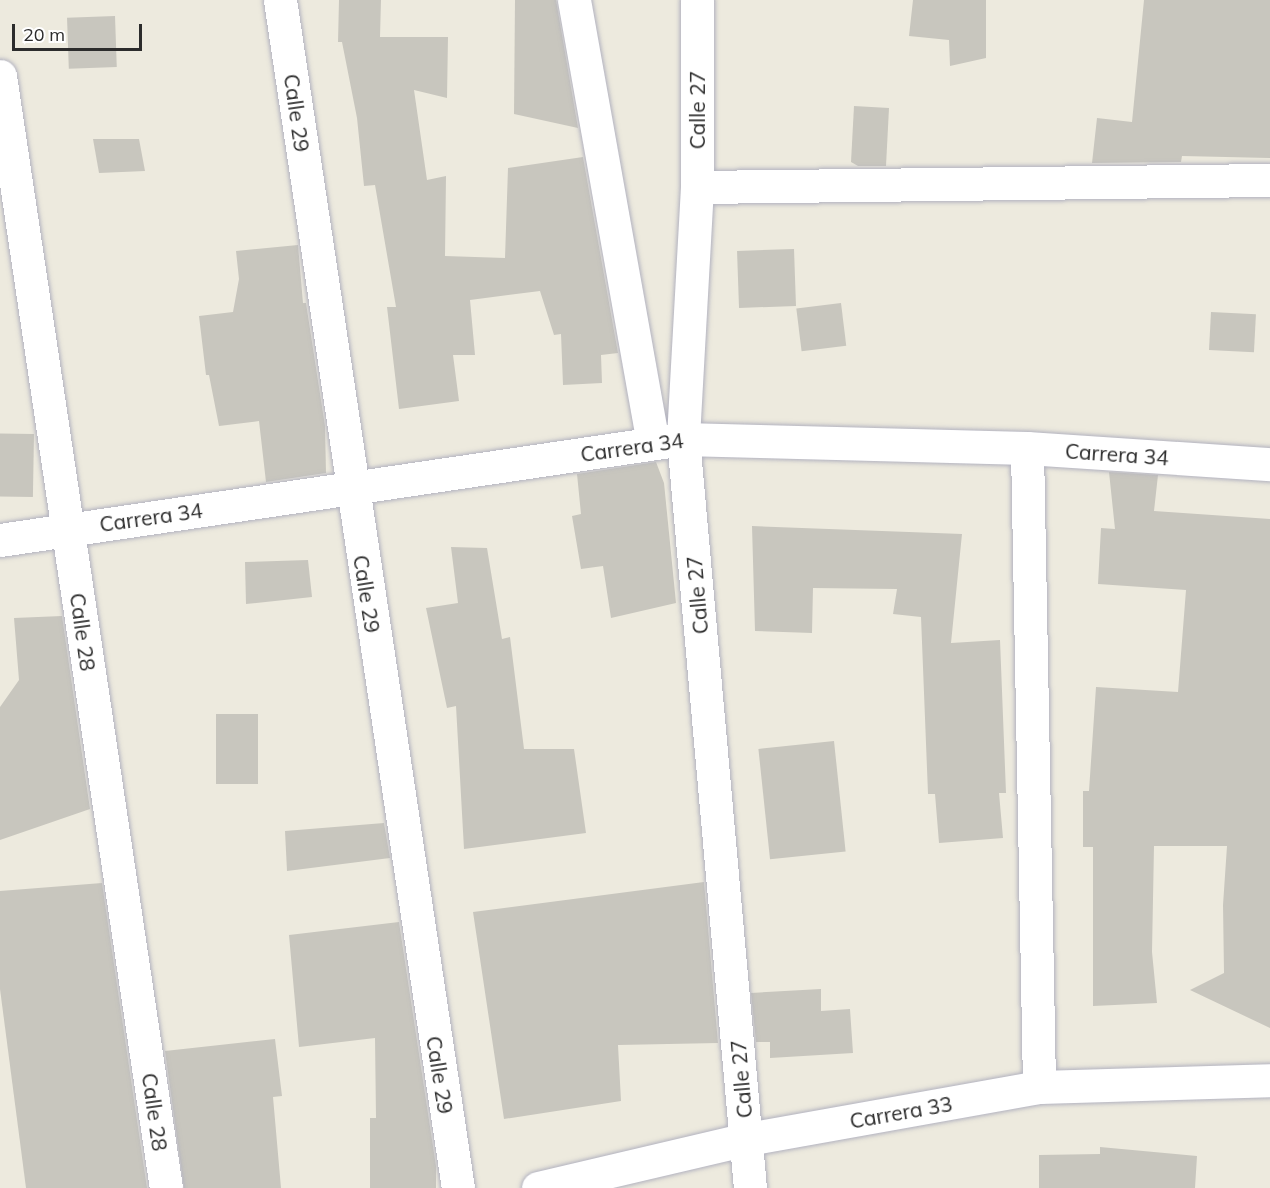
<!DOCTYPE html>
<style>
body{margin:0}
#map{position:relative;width:1270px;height:1188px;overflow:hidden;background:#edeade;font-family:Mulish,sans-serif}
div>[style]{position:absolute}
.building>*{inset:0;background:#c8c6be;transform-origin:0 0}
.roads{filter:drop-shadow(0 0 2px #b2b2bf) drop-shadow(0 0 2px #b2b2bf)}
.street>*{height:33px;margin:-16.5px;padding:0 16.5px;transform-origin:16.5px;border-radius:16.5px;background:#fff}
span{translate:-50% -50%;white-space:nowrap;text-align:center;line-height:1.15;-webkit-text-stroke:4.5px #fff;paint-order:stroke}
.street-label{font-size:21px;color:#2c2c2c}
.scale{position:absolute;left:12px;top:24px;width:130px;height:27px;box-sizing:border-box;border:3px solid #2c2c2c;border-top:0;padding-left:8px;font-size:18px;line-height:21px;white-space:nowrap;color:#2c2c2c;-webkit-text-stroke:4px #fff;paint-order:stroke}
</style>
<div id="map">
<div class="building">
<div style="clip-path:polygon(339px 0,381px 0,380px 37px,448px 37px,447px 98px,414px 90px,427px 180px,446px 176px,445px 256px,505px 258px,508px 168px,583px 157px,618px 353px,601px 355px,602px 383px,563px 385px,561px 334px,554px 335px,540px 291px,470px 300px,475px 355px,453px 355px,459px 401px,399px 409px,387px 307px,396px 307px,375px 185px,364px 186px,357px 118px,342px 42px,338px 42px)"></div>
<div style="clip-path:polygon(515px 0,556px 0,578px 128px,514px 114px)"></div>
<div style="clip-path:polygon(913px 0,986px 0,986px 58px,950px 66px,949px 40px,909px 36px)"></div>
<div style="clip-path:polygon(1144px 0,1270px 0,1270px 158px,1182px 156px,1181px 162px,1092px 163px,1097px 118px,1132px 122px)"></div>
<div style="left:115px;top:16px;width:51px;height:48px;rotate:88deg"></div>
<div style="clip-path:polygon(854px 106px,889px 108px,886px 166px,858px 166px,851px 162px)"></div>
<div style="clip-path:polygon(93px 139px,139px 139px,145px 171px,99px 173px)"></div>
<div style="clip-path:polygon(298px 245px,303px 303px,306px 303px,325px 426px,326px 473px,266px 482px,259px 421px,219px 426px,209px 375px,206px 375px,199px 316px,233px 312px,239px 279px,236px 251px)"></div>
<div style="left:794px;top:249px;width:57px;height:57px;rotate:88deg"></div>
<div style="left:841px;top:303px;width:43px;height:45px;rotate:83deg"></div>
<div style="left:1211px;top:312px;width:45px;height:38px;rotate:3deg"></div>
<div style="left:34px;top:434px;width:63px;height:34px;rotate:91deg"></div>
<div style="clip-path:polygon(656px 462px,664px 483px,676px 603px,611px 618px,603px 566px,581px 569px,572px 516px,581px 514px,577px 474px)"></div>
<div style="clip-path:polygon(1109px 472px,1158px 475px,1154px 511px,1270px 519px,1270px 1028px,1190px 990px,1224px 973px,1223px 905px,1227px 846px,1154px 846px,1152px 952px,1157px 1003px,1093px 1006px,1093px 847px,1083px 847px,1083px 791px,1089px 791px,1096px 687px,1178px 692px,1186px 590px,1098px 584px,1101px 528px,1115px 529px)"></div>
<div style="clip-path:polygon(752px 526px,962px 534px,951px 643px,1000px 640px,1006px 793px,999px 793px,1003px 838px,939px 843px,935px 794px,928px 794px,921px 617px,893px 614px,897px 589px,813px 588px,812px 633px,755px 631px)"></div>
<div style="clip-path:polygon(451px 547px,487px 548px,502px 639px,510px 637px,524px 749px,574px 749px,586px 833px,464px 849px,456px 706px,447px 708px,426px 608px,458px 603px)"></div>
<div style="clip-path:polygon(308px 560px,312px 597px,246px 604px,245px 562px)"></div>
<div style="clip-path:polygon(62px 616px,90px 809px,0 840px,0 707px,19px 680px,14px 618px)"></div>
<div style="left:216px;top:714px;width:42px;height:70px"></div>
<div style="left:834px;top:741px;width:111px;height:76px;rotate:84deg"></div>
<div style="clip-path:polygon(384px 823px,390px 858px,287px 871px,285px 831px)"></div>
<div style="clip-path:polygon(704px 882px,718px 1043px,618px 1045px,621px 1101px,504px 1119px,473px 912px)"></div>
<div style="clip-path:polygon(102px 883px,147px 1188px,26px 1188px,0 989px,0 891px)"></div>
<div style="clip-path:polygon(399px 922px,436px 1166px,436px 1188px,370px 1188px,370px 1118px,376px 1118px,375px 1038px,299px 1047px,289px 935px)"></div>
<div style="clip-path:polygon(821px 989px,821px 1011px,850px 1009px,853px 1053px,770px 1058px,770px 1042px,756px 1042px,751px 993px)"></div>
<div style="clip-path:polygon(275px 1039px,282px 1096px,273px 1097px,281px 1188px,184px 1188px,165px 1051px)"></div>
<div style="clip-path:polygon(1100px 1147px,1197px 1156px,1195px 1188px,1039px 1188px,1039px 1155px,1100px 1154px)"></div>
</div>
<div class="roads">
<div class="street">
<div style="left:280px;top:0;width:1201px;rotate:81.48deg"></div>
<div style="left:574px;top:0;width:450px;rotate:79.9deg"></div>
<div style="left:697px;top:0;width:187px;rotate:90deg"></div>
<div style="left:697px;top:187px;width:252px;rotate:93.2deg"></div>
<div style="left:683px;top:439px;width:752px;rotate:84.89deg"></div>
<div style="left:0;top:76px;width:1124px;rotate:81.51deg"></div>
<div style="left:697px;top:187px;width:573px;rotate:-0.7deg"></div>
<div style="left:1027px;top:448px;width:639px;rotate:88.92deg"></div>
<div style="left:0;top:540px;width:690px;rotate:-8.41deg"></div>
<div style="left:683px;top:439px;width:344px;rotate:1.5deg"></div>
<div style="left:1027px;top:448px;width:244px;rotate:3.8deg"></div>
<div style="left:538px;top:1188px;width:215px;rotate:-13.2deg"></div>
<div style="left:747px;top:1139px;width:297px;rotate:-10.1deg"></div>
<div style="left:1039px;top:1087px;width:231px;rotate:-1.7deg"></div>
</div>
</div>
<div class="street-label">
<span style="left:697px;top:110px;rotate:-90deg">Calle 27</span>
<span style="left:297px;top:113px;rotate:82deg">Calle 29</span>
<span style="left:632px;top:447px;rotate:-8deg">Carrera 34</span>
<span style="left:1117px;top:454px;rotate:4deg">Carrera 34</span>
<span style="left:151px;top:517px;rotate:-8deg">Carrera 34</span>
<span style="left:367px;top:594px;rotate:81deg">Calle 29</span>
<span style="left:697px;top:595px;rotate:-95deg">Calle 27</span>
<span style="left:83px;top:632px;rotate:82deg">Calle 28</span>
<span style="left:440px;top:1075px;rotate:81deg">Calle 29</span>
<span style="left:741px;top:1079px;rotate:-95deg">Calle 27</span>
<span style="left:155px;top:1112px;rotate:82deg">Calle 28</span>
<span style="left:901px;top:1112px;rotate:-10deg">Carrera 33</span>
</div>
<div class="scale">20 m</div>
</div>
